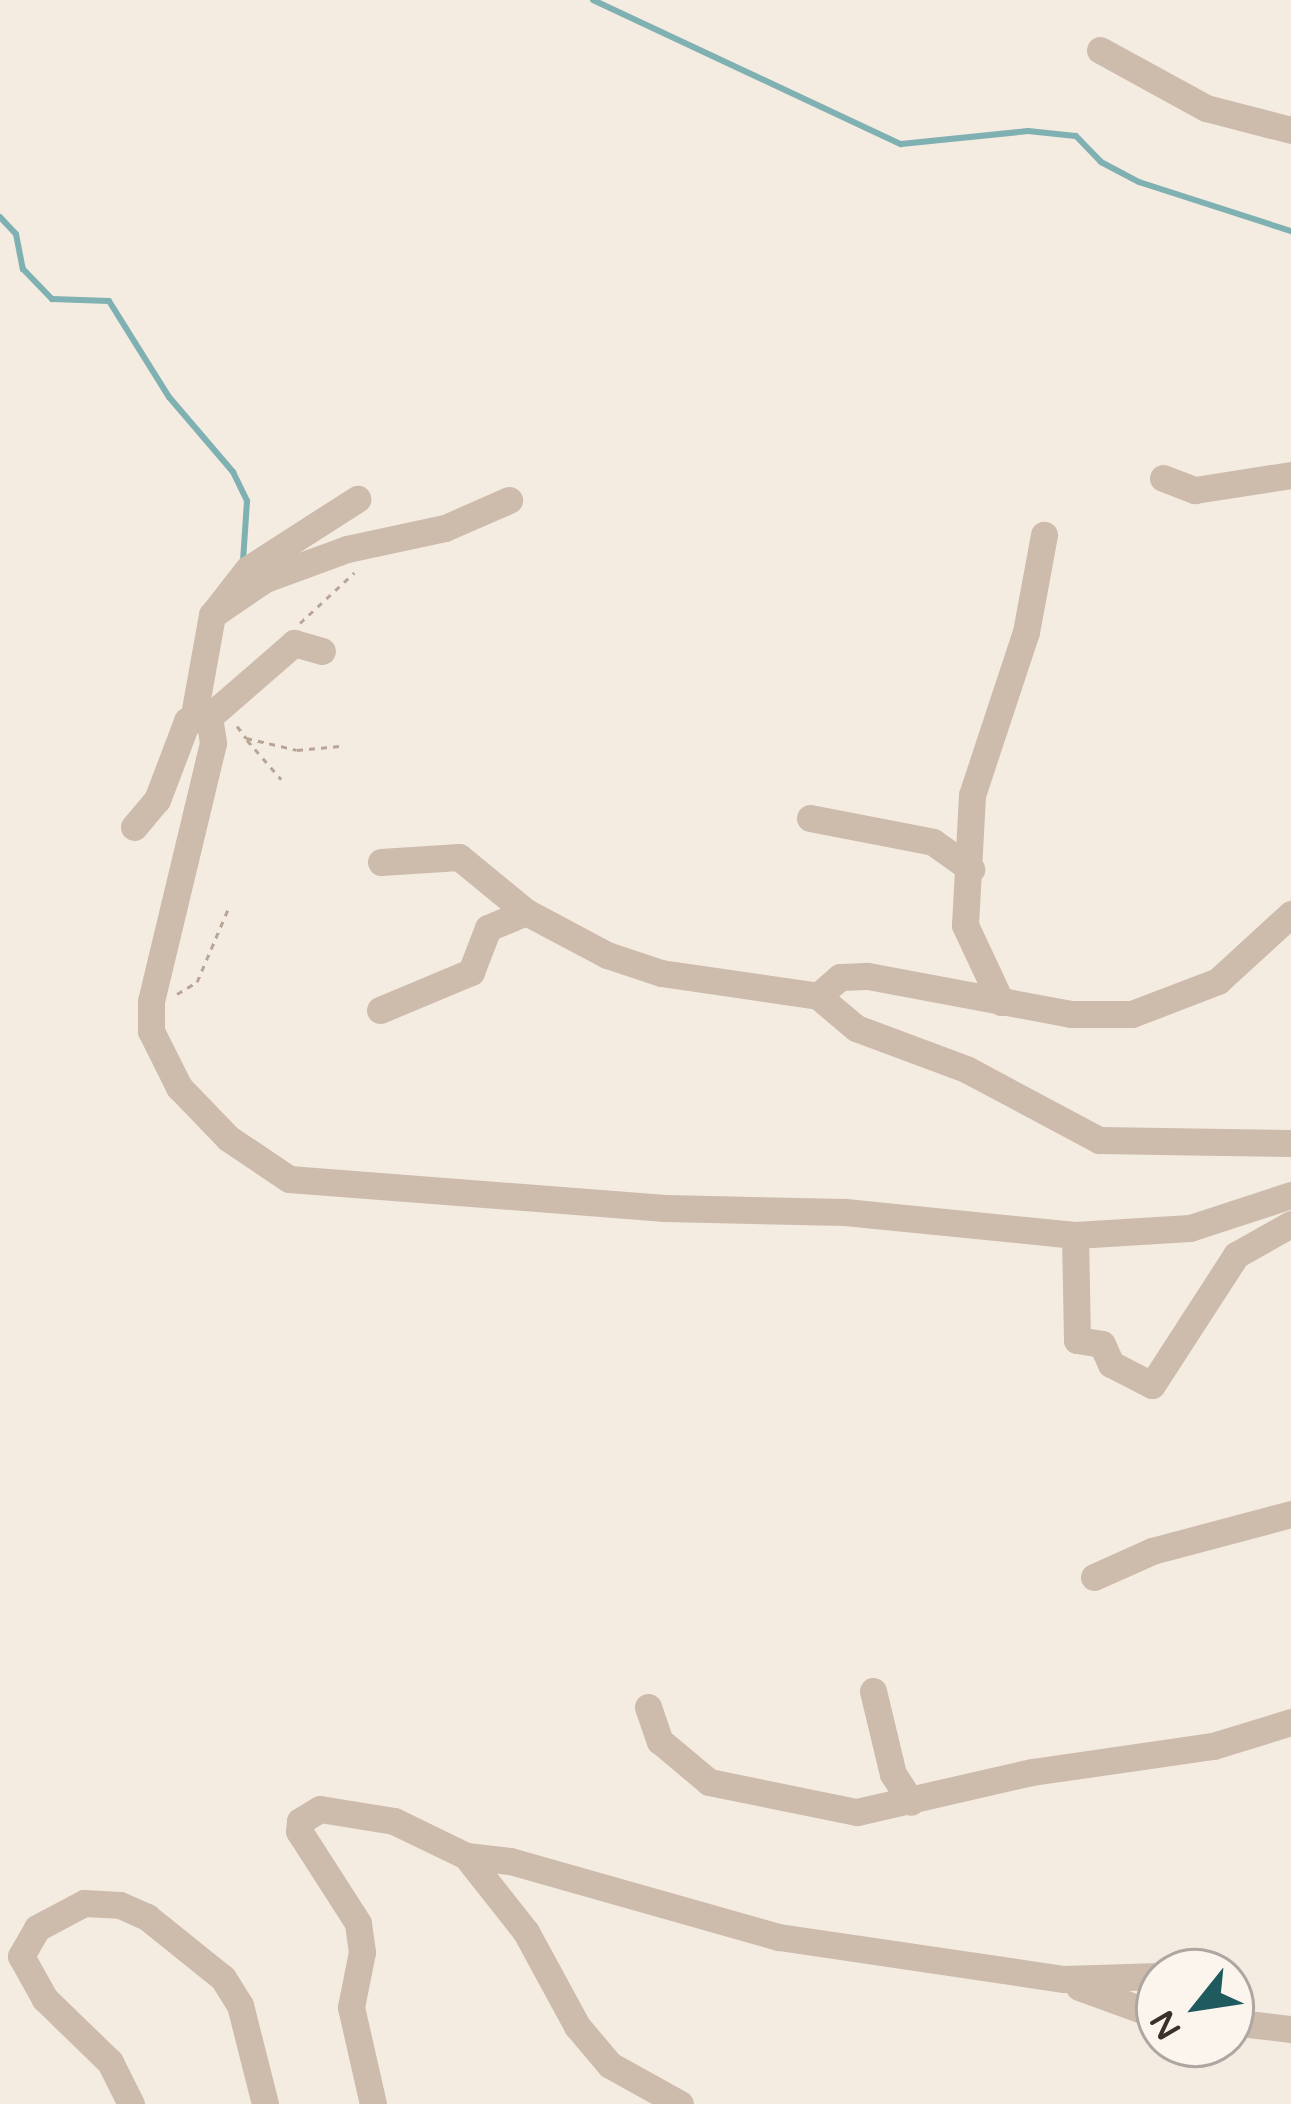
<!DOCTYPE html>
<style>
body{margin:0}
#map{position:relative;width:1291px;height:2104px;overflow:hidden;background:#f4ebe1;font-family:"Varela Round",sans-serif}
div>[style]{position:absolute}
.stream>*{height:6px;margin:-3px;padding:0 3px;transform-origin:3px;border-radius:3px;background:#7fb0b2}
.path>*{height:3px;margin-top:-1.5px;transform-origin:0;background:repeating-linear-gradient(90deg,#b9a596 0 6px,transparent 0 12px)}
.minor>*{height:27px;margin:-13.5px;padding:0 13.5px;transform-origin:13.5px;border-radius:13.5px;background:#cdbbac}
span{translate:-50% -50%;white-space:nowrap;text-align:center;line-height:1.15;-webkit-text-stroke:9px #fbf5ee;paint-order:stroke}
.north{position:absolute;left:1135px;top:1948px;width:120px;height:120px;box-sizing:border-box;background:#fbf5ee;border:3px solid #aea6a0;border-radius:50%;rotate:240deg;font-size:33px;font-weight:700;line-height:48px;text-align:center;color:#3b302b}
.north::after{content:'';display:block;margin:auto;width:42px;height:54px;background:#1f5a5e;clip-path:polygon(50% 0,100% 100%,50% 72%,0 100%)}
</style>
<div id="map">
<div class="stream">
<div style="left:593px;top:0;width:340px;rotate:25.1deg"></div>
<div style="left:901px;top:144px;width:128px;rotate:-5.8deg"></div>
<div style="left:1028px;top:131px;width:48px;rotate:5.9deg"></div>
<div style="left:1076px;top:136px;width:36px;rotate:46deg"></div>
<div style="left:1101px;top:162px;width:43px;rotate:27.8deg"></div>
<div style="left:1139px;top:182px;width:160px;rotate:17.9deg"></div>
<div style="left:0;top:217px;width:23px;rotate:47deg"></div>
<div style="left:16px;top:234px;width:36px;rotate:79deg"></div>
<div style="left:23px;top:269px;width:42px;rotate:46deg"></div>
<div style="left:52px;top:299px;width:57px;rotate:2deg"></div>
<div style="left:109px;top:301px;width:113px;rotate:58deg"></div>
<div style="left:169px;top:397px;width:99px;rotate:49.5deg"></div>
<div style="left:233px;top:472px;width:32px;rotate:64deg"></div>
<div style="left:247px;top:501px;width:60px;rotate:93.8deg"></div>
</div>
<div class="path">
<div style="left:300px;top:623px;width:74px;rotate:-42.8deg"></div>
<div style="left:237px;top:726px;width:15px;rotate:53deg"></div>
<div style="left:246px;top:738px;width:52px;rotate:13.2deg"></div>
<div style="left:297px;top:750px;width:43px;rotate:-5.3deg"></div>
<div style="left:247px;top:740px;width:52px;rotate:48.9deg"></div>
<div style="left:177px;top:994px;width:23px;rotate:-31deg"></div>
<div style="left:197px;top:982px;width:82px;rotate:-66.9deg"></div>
</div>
<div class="minor">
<div style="left:1100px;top:50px;width:121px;rotate:28.7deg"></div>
<div style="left:1206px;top:108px;width:88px;rotate:14.5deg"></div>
<div style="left:1163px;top:478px;width:34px;rotate:21deg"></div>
<div style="left:1195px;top:490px;width:97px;rotate:-8.9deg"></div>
<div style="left:212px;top:615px;width:64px;rotate:-34.2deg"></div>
<div style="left:265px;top:579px;width:87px;rotate:-20.1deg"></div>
<div style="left:347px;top:549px;width:100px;rotate:-12.1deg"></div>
<div style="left:445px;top:528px;width:70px;rotate:-23.6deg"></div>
<div style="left:194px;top:715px;width:102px;rotate:-79.8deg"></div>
<div style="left:212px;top:615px;width:58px;rotate:-52deg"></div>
<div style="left:248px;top:569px;width:130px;rotate:-32.7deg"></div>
<div style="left:209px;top:717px;width:113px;rotate:-41deg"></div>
<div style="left:294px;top:643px;width:29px;rotate:16deg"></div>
<div style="left:810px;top:818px;width:125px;rotate:11deg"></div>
<div style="left:933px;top:842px;width:47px;rotate:35.4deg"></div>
<div style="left:134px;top:827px;width:35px;rotate:-50deg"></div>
<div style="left:157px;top:800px;width:85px;rotate:-69.2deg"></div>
<div style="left:187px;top:721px;width:22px;rotate:-10deg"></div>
<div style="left:209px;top:717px;width:26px;rotate:81deg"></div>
<div style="left:213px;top:743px;width:265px;rotate:103.5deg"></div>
<div style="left:151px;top:1001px;width:30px;rotate:90deg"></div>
<div style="left:151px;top:1031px;width:63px;rotate:63.4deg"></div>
<div style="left:179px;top:1087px;width:71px;rotate:46.1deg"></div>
<div style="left:228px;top:1138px;width:73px;rotate:33.9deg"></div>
<div style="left:289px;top:1179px;width:377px;rotate:4.4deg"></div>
<div style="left:665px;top:1208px;width:180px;rotate:1.3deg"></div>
<div style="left:845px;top:1212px;width:231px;rotate:5.7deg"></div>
<div style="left:1075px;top:1235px;width:115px;rotate:-3.5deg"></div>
<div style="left:1190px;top:1228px;width:106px;rotate:-18.1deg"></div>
<div style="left:381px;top:862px;width:78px;rotate:-3.7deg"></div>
<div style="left:459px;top:857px;width:87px;rotate:39.4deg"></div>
<div style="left:1291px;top:914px;width:99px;rotate:137.5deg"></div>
<div style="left:1218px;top:981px;width:92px;rotate:159deg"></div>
<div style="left:1132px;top:1014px;width:61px;rotate:180deg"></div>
<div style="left:1071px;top:1014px;width:208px;rotate:-169.4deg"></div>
<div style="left:867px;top:976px;width:27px;rotate:178deg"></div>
<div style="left:840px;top:977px;width:29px;rotate:139deg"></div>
<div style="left:818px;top:996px;width:50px;rotate:40.1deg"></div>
<div style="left:856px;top:1028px;width:117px;rotate:20.4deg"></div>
<div style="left:966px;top:1069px;width:151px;rotate:28.1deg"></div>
<div style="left:1099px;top:1140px;width:192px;rotate:0.9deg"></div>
<div style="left:1001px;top:1002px;width:85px;rotate:-115.1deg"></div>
<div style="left:965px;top:925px;width:130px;rotate:-86.9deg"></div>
<div style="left:972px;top:795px;width:172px;rotate:-71.7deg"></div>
<div style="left:1026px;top:632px;width:99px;rotate:-79.5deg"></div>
<div style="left:380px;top:1010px;width:99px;rotate:-22.7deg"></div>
<div style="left:471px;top:972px;width:47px;rotate:-68.9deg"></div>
<div style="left:488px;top:928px;width:41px;rotate:-22.8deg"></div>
<div style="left:526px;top:912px;width:92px;rotate:28deg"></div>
<div style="left:607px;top:955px;width:57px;rotate:18.4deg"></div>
<div style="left:661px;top:973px;width:159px;rotate:8.3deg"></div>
<div style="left:1075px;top:1235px;width:105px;rotate:88.9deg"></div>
<div style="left:1077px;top:1340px;width:25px;rotate:9deg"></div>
<div style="left:1102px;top:1344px;width:22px;rotate:66deg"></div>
<div style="left:1111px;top:1364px;width:46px;rotate:27.1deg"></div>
<div style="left:1152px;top:1385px;width:155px;rotate:-57.1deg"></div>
<div style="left:1236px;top:1255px;width:63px;rotate:-29.4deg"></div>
<div style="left:1094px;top:1577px;width:64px;rotate:-24.1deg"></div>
<div style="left:1152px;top:1551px;width:144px;rotate:-14.9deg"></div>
<div style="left:873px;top:1691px;width:85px;rotate:76.5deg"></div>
<div style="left:893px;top:1774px;width:33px;rotate:57deg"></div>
<div style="left:648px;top:1707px;width:36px;rotate:71deg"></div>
<div style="left:660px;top:1741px;width:64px;rotate:39.9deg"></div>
<div style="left:709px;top:1782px;width:151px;rotate:11.5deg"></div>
<div style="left:857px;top:1812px;width:180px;rotate:-12.9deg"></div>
<div style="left:1032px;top:1772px;width:183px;rotate:-8.2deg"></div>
<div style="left:1213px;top:1746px;width:82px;rotate:-17.1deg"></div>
<div style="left:466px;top:1856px;width:44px;rotate:6.5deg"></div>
<div style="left:510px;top:1861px;width:280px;rotate:15.8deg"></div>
<div style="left:779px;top:1937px;width:288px;rotate:8.4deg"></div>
<div style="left:1064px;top:1979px;width:95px;rotate:-1.8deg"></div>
<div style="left:1079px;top:1987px;width:85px;rotate:19.9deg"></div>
<div style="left:1231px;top:2022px;width:60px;rotate:6.7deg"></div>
<div style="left:131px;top:2104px;width:47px;rotate:-116.6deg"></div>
<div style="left:110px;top:2062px;width:91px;rotate:-135.9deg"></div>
<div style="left:45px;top:1999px;width:49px;rotate:-119.2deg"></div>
<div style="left:21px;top:1956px;width:32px;rotate:-60deg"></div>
<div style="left:37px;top:1928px;width:53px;rotate:-28deg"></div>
<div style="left:84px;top:1903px;width:36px;rotate:3deg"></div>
<div style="left:120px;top:1905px;width:30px;rotate:24deg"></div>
<div style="left:147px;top:1917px;width:97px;rotate:38.8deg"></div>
<div style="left:223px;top:1978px;width:32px;rotate:58deg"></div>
<div style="left:240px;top:2005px;width:102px;rotate:75.8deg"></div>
<div style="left:373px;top:2104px;width:99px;rotate:-102.8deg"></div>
<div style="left:351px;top:2007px;width:56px;rotate:-78.7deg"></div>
<div style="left:362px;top:1952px;width:29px;rotate:-98deg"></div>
<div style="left:358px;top:1923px;width:109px;rotate:-122.7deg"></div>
<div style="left:299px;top:1831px;width:10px;rotate:-84deg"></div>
<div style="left:300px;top:1821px;width:23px;rotate:-31deg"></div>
<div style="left:320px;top:1809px;width:75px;rotate:9.2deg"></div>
<div style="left:394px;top:1821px;width:80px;rotate:25.9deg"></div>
<div style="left:466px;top:1856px;width:97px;rotate:51.7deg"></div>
<div style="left:526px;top:1932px;width:107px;rotate:61.5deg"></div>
<div style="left:577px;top:2026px;width:51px;rotate:49.8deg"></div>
<div style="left:610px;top:2065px;width:80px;rotate:29.1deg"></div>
</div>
<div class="north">N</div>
</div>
